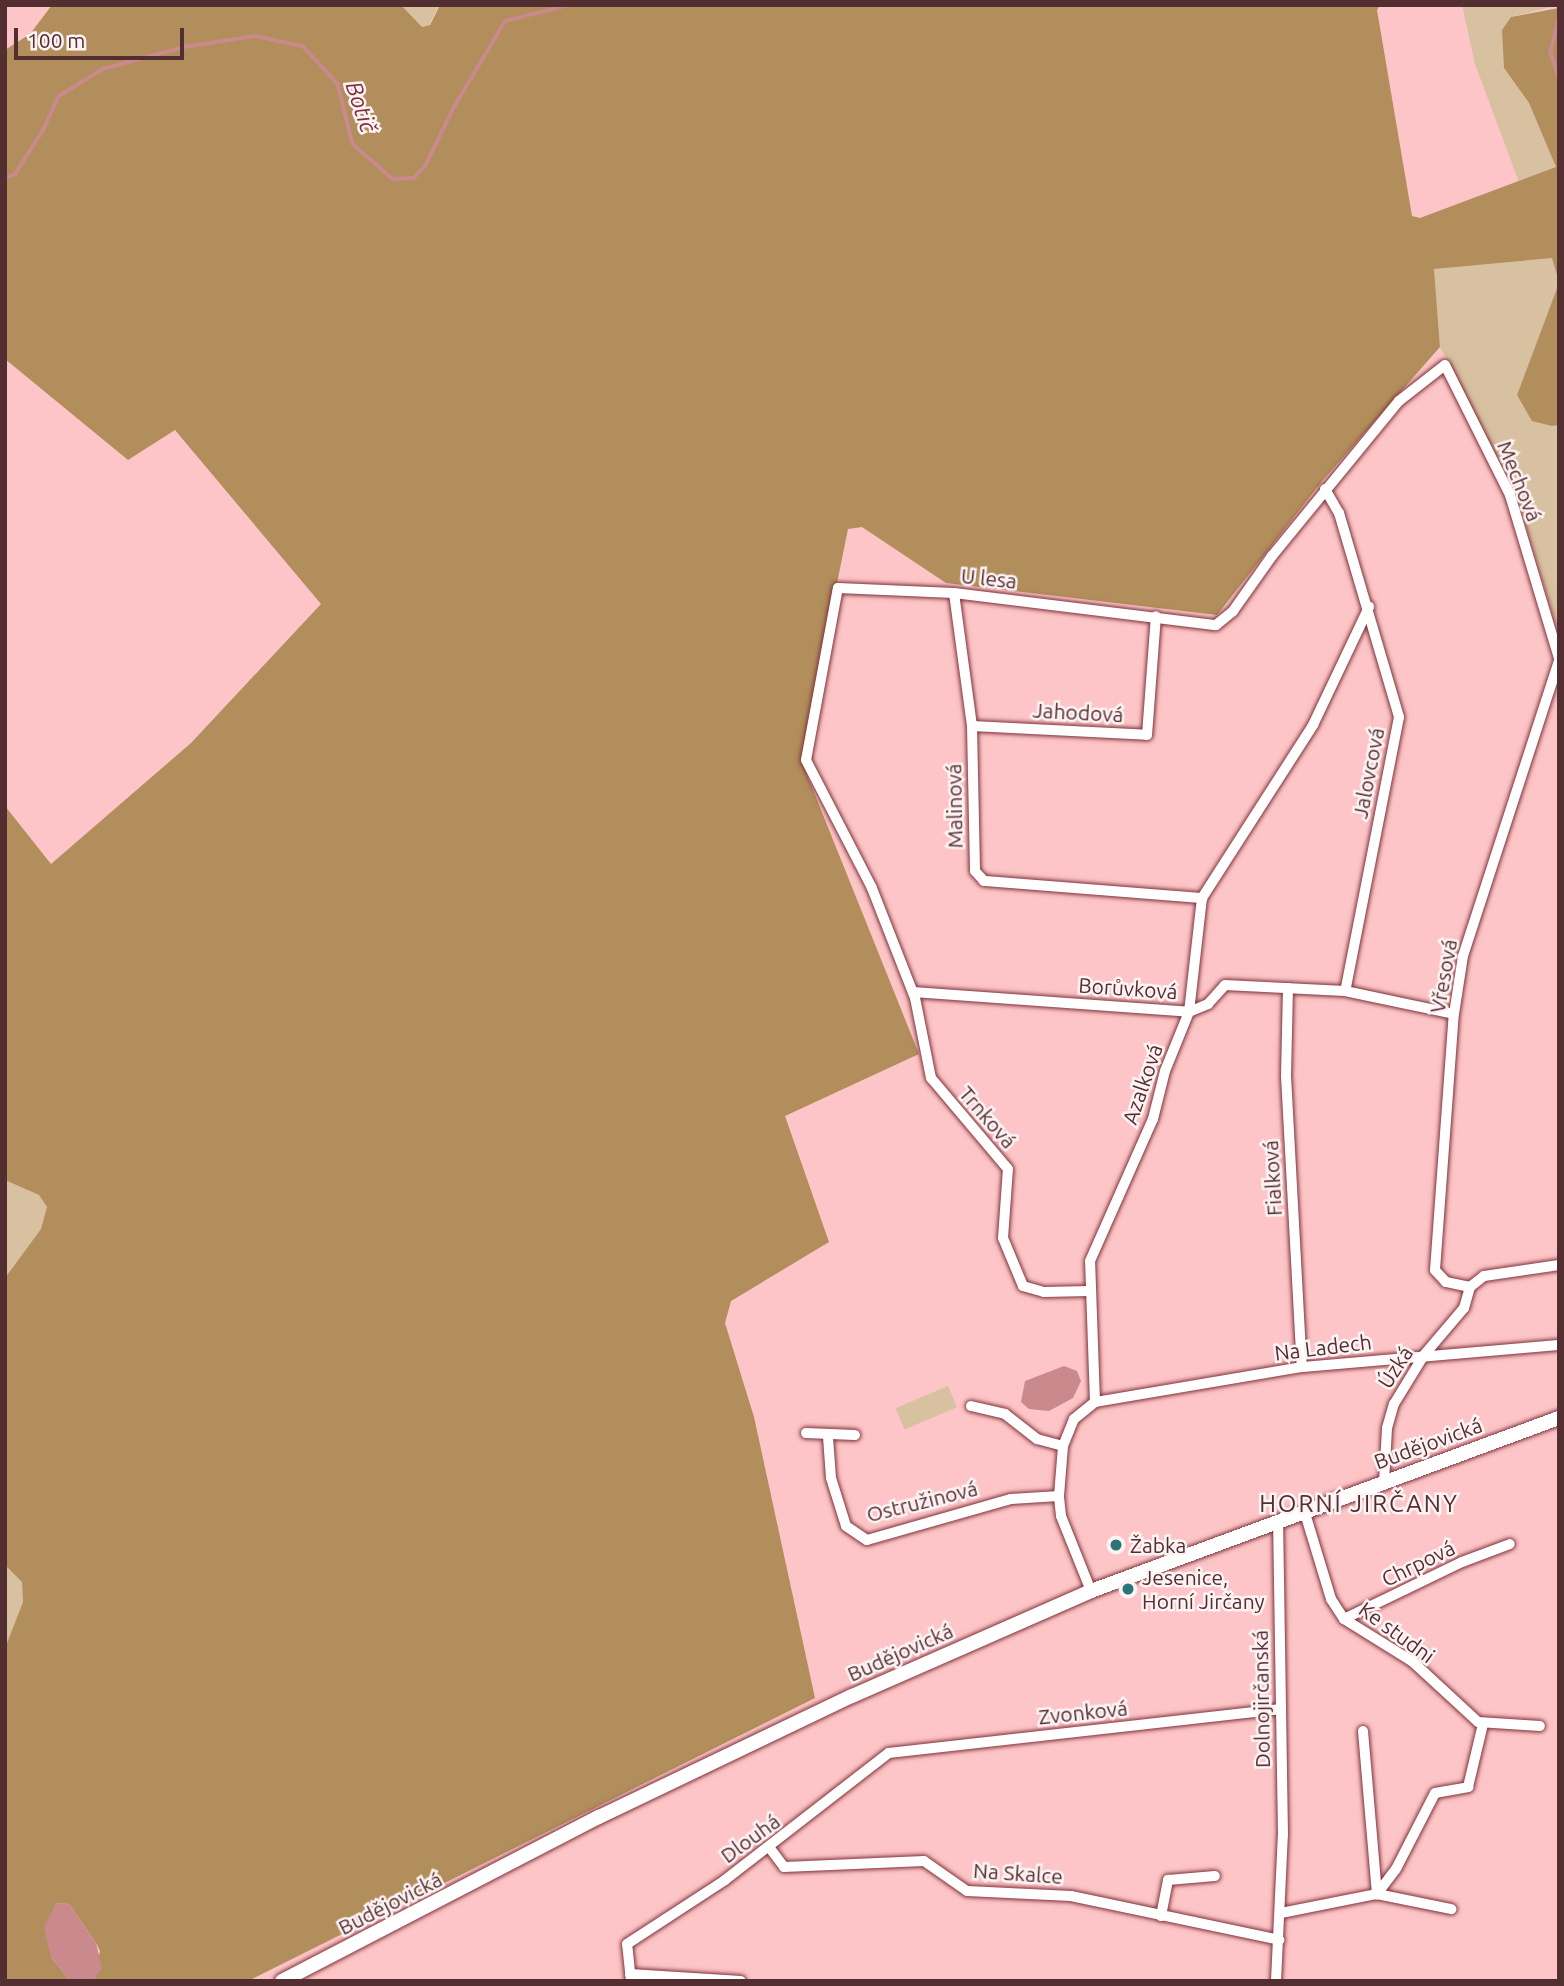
<!DOCTYPE html>
<meta charset="utf-8">
<style>
body{margin:0}
#map{position:relative;width:1564px;height:1986px;overflow:hidden;background:#fdc5c7;font-family:Ubuntu,sans-serif}
div>[style]{position:absolute}
.green>*{inset:0;background:#d7c1a1;transform-origin:0 0}
.forest>*{inset:0;background:#b18e5b}
.water>*{inset:0;background:#ca898c}
.stream>*{height:3.5px;margin:-1.75px;padding:0 1.75px;transform-origin:1.75px;border-radius:1.75px;background:#ca898c}
.roads{filter:drop-shadow(0 0 2px #80323a) drop-shadow(0 0 2px #80323a)}
.street>*{height:10px;margin:-5px;padding:0 5px;transform-origin:5px;border-radius:5px;background:#fff}
.secondary>*{height:14px;margin:-7px;padding:0 7px;transform-origin:7px;border-radius:7px;background:#fff}
.dots>*{width:19px;height:19px;translate:-50% -50%;box-sizing:border-box;border:4px solid #fdf3f4;border-radius:50%}
span{translate:-50% -50%;white-space:nowrap;text-align:center;line-height:1.15;-webkit-text-stroke:5px #fdf3f4;paint-order:stroke}
.street-label{font-size:21px;color:#532e31}
.poi-label{font-size:21px;color:#532e31}
.left{translate:0 -50%;text-align:left}
.water-label{font-size:23px;color:#7e2f38;font-style:italic}
.quarter-label{font-size:24px;color:#532e31;letter-spacing:2px}
.frame{position:absolute;inset:0;border:7px solid #532e31;pointer-events:none}
.scale{position:absolute;left:14px;top:28px;width:170px;height:32px;box-sizing:border-box;border:4px solid #532e31;border-top:0;padding-left:9px;font-size:21px;line-height:24px;white-space:nowrap;color:#532e31;-webkit-text-stroke:5px #fdf3f4;paint-order:stroke}
</style>
<div id="map">
<div class="green">
<div style="clip-path:polygon(401px 5px,439px 5px,429px 25px,421px 27px)"></div>
<div style="clip-path:polygon(1462px 5px,1559px 5px,1511px 17px,1504px 68px,1529px 103px,1556px 167px,1519px 182px,1475px 64px)"></div>
<div style="clip-path:polygon(1514px 258px,1553px 258px,1559px 283px,1517px 395px,1552px 426px,1559px 425px,1559px 634px,1516px 492px,1440px 347px,1434px 269px)"></div>
<div style="clip-path:polygon(5px 1180px,39px 1195px,47px 1207px,41px 1229px,5px 1278px)"></div>
<div style="left:948px;top:1386px;width:23px;height:57px;rotate:67deg"></div>
<div style="clip-path:polygon(5px 1565px,22px 1582px,23px 1602px,5px 1648px)"></div>
</div>
<div class="forest">
<div style="clip-path:polygon(52px 5px,401px 5px,422px 27px,430px 25px,440px 5px,1380px 5px,1377px 10px,1412px 216px,1420px 218px,1556px 167px,1529px 103px,1504px 68px,1502px 30px,1511px 17px,1559px 8px,1559px 282px,1552px 258px,1434px 269px,1440px 347px,1323px 480px,1217px 615px,946px 583px,862px 527px,848px 529px,801px 760px,919px 1054px,785px 1116px,829px 1242px,731px 1301px,725px 1323px,754px 1417px,815px 1698px,248px 1981px,93px 1981px,100px 1951px,96px 1943px,69px 1904px,56px 1903px,51px 1957px,70px 1981px,5px 1981px,5px 1648px,23px 1602px,22px 1582px,5px 1565px,5px 1278px,41px 1229px,47px 1207px,39px 1195px,5px 1180px,5px 806px,51px 864px,191px 743px,321px 604px,175px 430px,128px 460px,5px 359px,5px 50px,30px 34px)"></div>
<div style="clip-path:polygon(1559px 283px,1559px 425px,1552px 426px,1532px 421px,1517px 395px)"></div>
</div>
<div class="water">
<div style="clip-path:polygon(1064px 1366px,1077px 1371px,1081px 1381px,1073px 1398px,1049px 1411px,1029px 1409px,1021px 1402px,1025px 1381px)"></div>
<div style="clip-path:polygon(56px 1903px,69px 1904px,96px 1943px,102px 1968px,93px 1981px,70px 1981px,51px 1957px,44px 1928px)"></div>
</div>
<div class="stream">
<div style="left:1559px;top:19px;width:34px;rotate:104deg"></div>
<div style="left:1551px;top:52px;width:28px;rotate:73deg"></div>
<div style="left:5px;top:178px;width:11px;rotate:-22deg"></div>
<div style="left:15px;top:174px;width:50px;rotate:-57.3deg"></div>
<div style="left:42px;top:132px;width:40px;rotate:-65deg"></div>
<div style="left:59px;top:96px;width:52px;rotate:-31.5deg"></div>
<div style="left:103px;top:69px;width:84px;rotate:-15.2deg"></div>
<div style="left:184px;top:47px;width:72px;rotate:-8.8deg"></div>
<div style="left:255px;top:36px;width:49px;rotate:11.8deg"></div>
<div style="left:303px;top:46px;width:52px;rotate:47.4deg"></div>
<div style="left:338px;top:84px;width:62px;rotate:76deg"></div>
<div style="left:353px;top:144px;width:53px;rotate:41.2deg"></div>
<div style="left:393px;top:179px;width:21px;rotate:-3deg"></div>
<div style="left:414px;top:178px;width:16px;rotate:-47deg"></div>
<div style="left:425px;top:166px;width:66px;rotate:-63.8deg"></div>
<div style="left:454px;top:107px;width:100px;rotate:-59.3deg"></div>
<div style="left:505px;top:21px;width:66px;rotate:-14deg"></div>
</div>
<div class="roads">
<div class="street">
<div style="left:1325px;top:489px;width:28px;rotate:60deg"></div>
<div style="left:1339px;top:513px;width:213px;rotate:73.6deg"></div>
<div style="left:1399px;top:717px;width:279px;rotate:101.1deg"></div>
<div style="left:954px;top:593px;width:134px;rotate:82.3deg"></div>
<div style="left:972px;top:726px;width:145px;rotate:88.8deg"></div>
<div style="left:975px;top:871px;width:13px;rotate:48deg"></div>
<div style="left:984px;top:881px;width:219px;rotate:4.5deg"></div>
<div style="left:972px;top:726px;width:175px;rotate:2.9deg"></div>
<div style="left:1147px;top:735px;width:119px;rotate:-85.7deg"></div>
<div style="left:1288px;top:988px;width:88px;rotate:91.3deg"></div>
<div style="left:1286px;top:1076px;width:291px;rotate:86.9deg"></div>
<div style="left:913px;top:992px;width:277px;rotate:4.1deg"></div>
<div style="left:1189px;top:1012px;width:21px;rotate:-23deg"></div>
<div style="left:1208px;top:1004px;width:25px;rotate:-48deg"></div>
<div style="left:1225px;top:985px;width:120px;rotate:2.9deg"></div>
<div style="left:1345px;top:991px;width:111px;rotate:11.9deg"></div>
<div style="left:1470px;top:1287px;width:25px;rotate:-168deg"></div>
<div style="left:1446px;top:1282px;width:16px;rotate:-133deg"></div>
<div style="left:1435px;top:1270px;width:257px;rotate:-85.8deg"></div>
<div style="left:1454px;top:1014px;width:59px;rotate:-81.2deg"></div>
<div style="left:1463px;top:956px;width:311px;rotate:-72deg"></div>
<div style="left:1470px;top:1287px;width:18px;rotate:-38deg"></div>
<div style="left:1484px;top:1276px;width:76px;rotate:-8.3deg"></div>
<div style="left:1089px;top:1291px;width:45px;rotate:178.7deg"></div>
<div style="left:1044px;top:1292px;width:22px;rotate:-164deg"></div>
<div style="left:1023px;top:1286px;width:52px;rotate:-112.6deg"></div>
<div style="left:1003px;top:1238px;width:69px;rotate:-85.9deg"></div>
<div style="left:1008px;top:1169px;width:119px;rotate:-130.2deg"></div>
<div style="left:931px;top:1078px;width:82px;rotate:-101.3deg"></div>
<div style="left:915px;top:998px;width:118px;rotate:-111.4deg"></div>
<div style="left:872px;top:888px;width:144px;rotate:-117.3deg"></div>
<div style="left:806px;top:760px;width:175px;rotate:-79.5deg"></div>
<div style="left:838px;top:588px;width:116px;rotate:2.5deg"></div>
<div style="left:954px;top:593px;width:264px;rotate:7deg"></div>
<div style="left:1216px;top:625px;width:22px;rotate:-39deg"></div>
<div style="left:1233px;top:611px;width:67px;rotate:-54.7deg"></div>
<div style="left:1272px;top:556px;width:200px;rotate:-50.7deg"></div>
<div style="left:1399px;top:401px;width:58px;rotate:-38deg"></div>
<div style="left:1445px;top:365px;width:145px;rotate:63.4deg"></div>
<div style="left:1510px;top:495px;width:170px;rotate:73.3deg"></div>
<div style="left:1095px;top:1402px;width:141px;rotate:-92deg"></div>
<div style="left:1090px;top:1261px;width:155px;rotate:-66.1deg"></div>
<div style="left:1153px;top:1119px;width:49px;rotate:-76deg"></div>
<div style="left:1165px;top:1071px;width:64px;rotate:-67.9deg"></div>
<div style="left:1189px;top:1012px;width:115px;rotate:-83.5deg"></div>
<div style="left:1202px;top:898px;width:206px;rotate:-57.3deg"></div>
<div style="left:1313px;top:725px;width:131px;rotate:-64.6deg"></div>
<div style="left:971px;top:1406px;width:35px;rotate:13deg"></div>
<div style="left:1005px;top:1414px;width:41px;rotate:38deg"></div>
<div style="left:1037px;top:1439px;width:27px;rotate:15deg"></div>
<div style="left:806px;top:1433px;width:49px;rotate:2.3deg"></div>
<div style="left:828px;top:1437px;width:41px;rotate:85.8deg"></div>
<div style="left:831px;top:1478px;width:50px;rotate:72.6deg"></div>
<div style="left:846px;top:1526px;width:25px;rotate:34deg"></div>
<div style="left:867px;top:1540px;width:150px;rotate:-15.9deg"></div>
<div style="left:1011px;top:1499px;width:48px;rotate:-3.6deg"></div>
<div style="left:1384px;top:1482px;width:54px;rotate:-86.8deg"></div>
<div style="left:1387px;top:1428px;width:25px;rotate:-74deg"></div>
<div style="left:1394px;top:1404px;width:57px;rotate:-58.5deg"></div>
<div style="left:1424px;top:1355px;width:62px;rotate:-49.6deg"></div>
<div style="left:1464px;top:1308px;width:22px;rotate:-74deg"></div>
<div style="left:1304px;top:1510px;width:93px;rotate:73.1deg"></div>
<div style="left:1331px;top:1599px;width:24px;rotate:57deg"></div>
<div style="left:1344px;top:1619px;width:81px;rotate:31.9deg"></div>
<div style="left:1413px;top:1662px;width:88px;rotate:42.7deg"></div>
<div style="left:1478px;top:1722px;width:62px;rotate:3.7deg"></div>
<div style="left:1091px;top:1591px;width:81px;rotate:-111.8deg"></div>
<div style="left:1061px;top:1516px;width:20px;rotate:-96deg"></div>
<div style="left:1059px;top:1496px;width:50px;rotate:-85.4deg"></div>
<div style="left:1063px;top:1446px;width:29px;rotate:-68deg"></div>
<div style="left:1074px;top:1419px;width:27px;rotate:-39deg"></div>
<div style="left:1095px;top:1402px;width:210px;rotate:-9.6deg"></div>
<div style="left:1302px;top:1367px;width:258px;rotate:-4.9deg"></div>
<div style="left:1344px;top:1619px;width:131px;rotate:-25.8deg"></div>
<div style="left:1462px;top:1562px;width:51px;rotate:-20.6deg"></div>
<div style="left:1363px;top:1731px;width:164px;rotate:85.1deg"></div>
<div style="left:769px;top:1847px;width:25px;rotate:53deg"></div>
<div style="left:784px;top:1867px;width:140px;rotate:-2.5deg"></div>
<div style="left:924px;top:1861px;width:52px;rotate:34.9deg"></div>
<div style="left:967px;top:1891px;width:104px;rotate:2.8deg"></div>
<div style="left:1071px;top:1896px;width:213px;rotate:11.9deg"></div>
<div style="left:1377px;top:1894px;width:31px;rotate:-53deg"></div>
<div style="left:1396px;top:1869px;width:85px;rotate:-62.8deg"></div>
<div style="left:1435px;top:1793px;width:34px;rotate:-10deg"></div>
<div style="left:1468px;top:1787px;width:65px;rotate:-76.6deg"></div>
<div style="left:1281px;top:1913px;width:98px;rotate:-11.2deg"></div>
<div style="left:1377px;top:1894px;width:76px;rotate:11.5deg"></div>
<div style="left:1161px;top:1916px;width:37px;rotate:-79deg"></div>
<div style="left:1168px;top:1880px;width:47px;rotate:-4.9deg"></div>
<div style="left:630px;top:1974px;width:111px;rotate:3.6deg"></div>
<div style="left:631px;top:1981px;width:37px;rotate:-96deg"></div>
<div style="left:627px;top:1944px;width:117px;rotate:-33.1deg"></div>
<div style="left:725px;top:1880px;width:207px;rotate:-37.8deg"></div>
<div style="left:889px;top:1753px;width:394px;rotate:-6.4deg"></div>
<div style="left:1276px;top:1981px;width:146px;rotate:-87.3deg"></div>
<div style="left:1283px;top:1835px;width:314px;rotate:-90.9deg"></div>
</div>
<div class="secondary">
<div style="left:282px;top:1981px;width:357px;rotate:-27.4deg"></div>
<div style="left:599px;top:1817px;width:280px;rotate:-25.6deg"></div>
<div style="left:852px;top:1696px;width:261px;rotate:-23.7deg"></div>
<div style="left:1091px;top:1591px;width:499px;rotate:-20.3deg"></div>
</div>
</div>
<div class="dots">
<div style="left:1116px;top:1545px;background:#2b7576"></div>
<div style="left:1128px;top:1589px;background:#2b7576"></div>
</div>
<div class="street-label">
<span style="left:1520px;top:481px;rotate:68deg">Mechová</span>
<span style="left:989px;top:578px;rotate:6deg">U lesa</span>
<span style="left:1078px;top:712px;rotate:3deg">Jahodová</span>
<span style="left:1368px;top:773px;rotate:-79deg">Jalovcová</span>
<span style="left:954px;top:806px;rotate:-91deg">Malinová</span>
<span style="left:1443px;top:976px;rotate:-80deg">Vřesová</span>
<span style="left:1128px;top:988px;rotate:4deg">Borůvková</span>
<span style="left:1142px;top:1084px;rotate:-71deg">Azalková</span>
<span style="left:988px;top:1117px;rotate:49deg">Trnková</span>
<span style="left:1272px;top:1178px;rotate:-93deg">Fialková</span>
<span style="left:1323px;top:1347px;rotate:-7deg">Na Ladech</span>
<span style="left:1395px;top:1367px;rotate:-57deg">Úzká</span>
<span style="left:1428px;top:1443px;rotate:-20deg">Budějovická</span>
<span style="left:922px;top:1501px;rotate:-14deg">Ostružinová</span>
<span style="left:1418px;top:1563px;rotate:-26deg">Chrpová</span>
<span style="left:1397px;top:1632px;rotate:36deg">Ke studni</span>
<span style="left:900px;top:1652px;rotate:-24deg">Budějovická</span>
<span style="left:1261px;top:1699px;rotate:-91deg">Dolnojirčanská</span>
<span style="left:1083px;top:1712px;rotate:-6deg">Zvonková</span>
<span style="left:750px;top:1838px;rotate:-36deg">Dlouhá</span>
<span style="left:1018px;top:1873px;rotate:4deg">Na Skalce</span>
<span style="left:390px;top:1903px;rotate:-27deg">Budějovická</span>
</div>
<div class="poi-label">
<span class="left" style="left:1130px;top:1545px">Žabka</span>
<span class="left" style="left:1142px;top:1589px">Jesenice,<br>Horní Jirčany</span>
</div>
<div class="water-label">
<span style="left:361px;top:107px;rotate:71deg">Botič</span>
</div>
<div class="quarter-label">
<span style="left:1359px;top:1504px">HORNÍ JIRČANY</span>
</div>
<div class="frame"></div>
<div class="scale">100 m</div>
</div>
